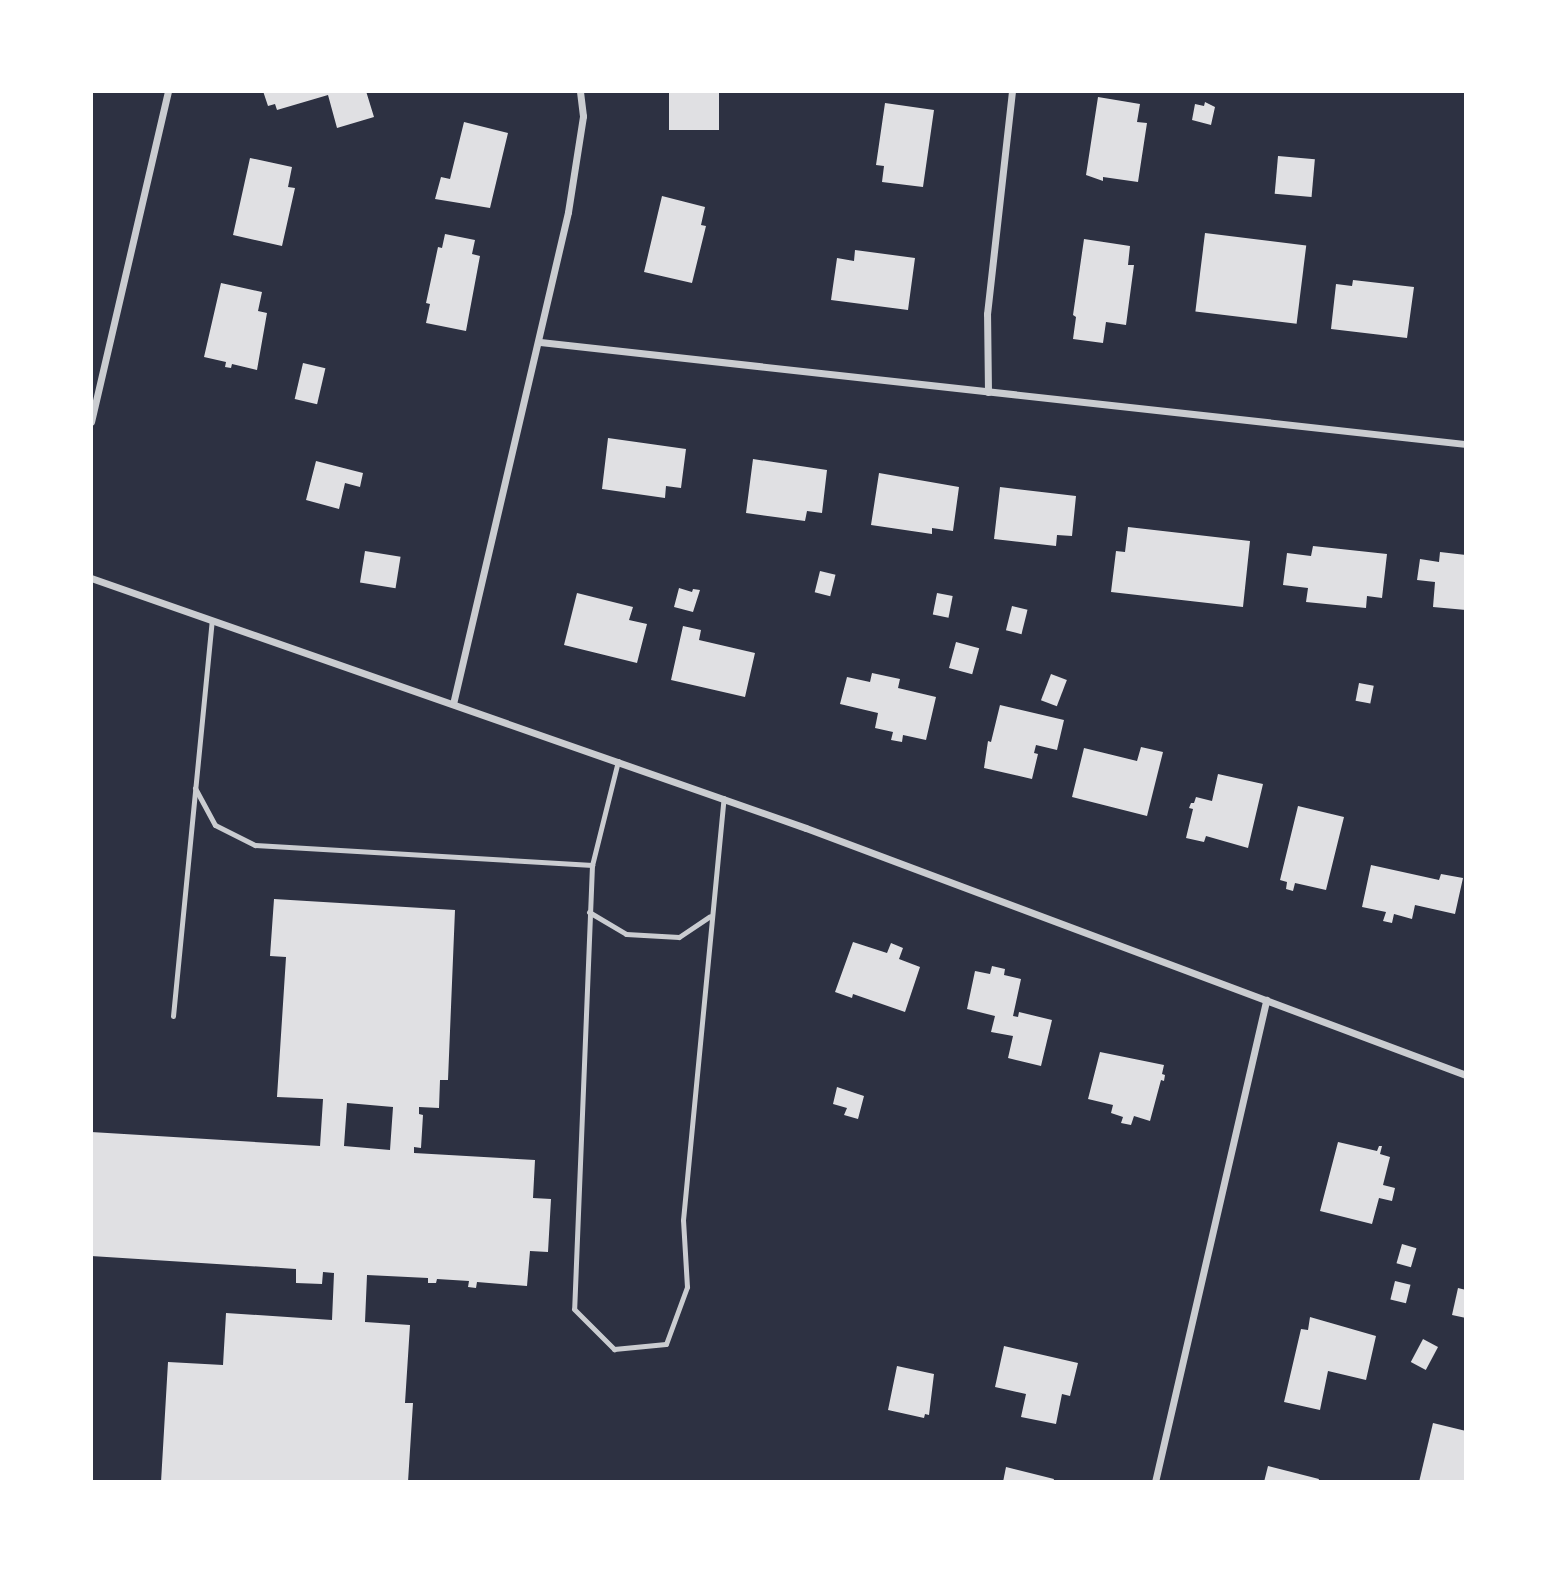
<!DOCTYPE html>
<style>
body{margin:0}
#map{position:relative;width:1557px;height:1573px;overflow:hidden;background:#2d3142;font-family:"Titillium Web",sans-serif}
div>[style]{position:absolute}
.building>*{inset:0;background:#e0e0e3;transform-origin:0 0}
.service>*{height:5px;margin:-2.5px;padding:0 2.5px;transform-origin:2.5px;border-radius:2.5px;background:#caccd0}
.minor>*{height:7px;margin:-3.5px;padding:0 3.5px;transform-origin:3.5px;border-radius:3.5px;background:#caccd0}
span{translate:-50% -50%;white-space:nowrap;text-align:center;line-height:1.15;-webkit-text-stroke:6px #fff;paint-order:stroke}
.frame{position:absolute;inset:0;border:93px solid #fff;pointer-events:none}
</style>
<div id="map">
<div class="building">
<div style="clip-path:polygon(263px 91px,366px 91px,374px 117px,337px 128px,328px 95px,277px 110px,275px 104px,268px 106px)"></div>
<div style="left:669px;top:91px;width:50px;height:39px"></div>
<div style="clip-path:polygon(1098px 97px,1140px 104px,1137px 122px,1147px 123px,1138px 182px,1103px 177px,1103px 181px,1086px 175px)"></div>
<div style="clip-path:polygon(1205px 102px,1215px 107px,1211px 125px,1192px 120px,1195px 104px,1204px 106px)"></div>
<div style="clip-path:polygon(885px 103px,934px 110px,923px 187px,882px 182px,884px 166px,876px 165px)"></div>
<div style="clip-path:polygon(464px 122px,508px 133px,490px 208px,435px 199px,441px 177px,450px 179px)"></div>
<div style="left:1278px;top:156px;width:37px;height:38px;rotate:5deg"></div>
<div style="clip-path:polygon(250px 158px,292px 167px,288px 187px,295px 188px,282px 246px,233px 235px)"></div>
<div style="clip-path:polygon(662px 196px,705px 207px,701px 225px,706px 226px,692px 283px,644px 272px)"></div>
<div style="left:1205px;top:233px;width:102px;height:79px;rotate:7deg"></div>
<div style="clip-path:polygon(445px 234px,475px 240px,472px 254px,480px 256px,466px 331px,426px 323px,430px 304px,426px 303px,438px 247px,442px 248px)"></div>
<div style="clip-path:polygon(1084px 239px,1130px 246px,1128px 265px,1134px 265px,1126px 325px,1106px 322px,1103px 343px,1073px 339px,1076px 317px,1073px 315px)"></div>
<div style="clip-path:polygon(855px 250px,915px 258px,908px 310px,831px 300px,837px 258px,854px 261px)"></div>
<div style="clip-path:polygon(1353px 280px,1414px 287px,1407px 338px,1331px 329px,1336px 284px,1352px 286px)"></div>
<div style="clip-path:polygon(221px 283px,262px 292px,258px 311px,267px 313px,257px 370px,232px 364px,231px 368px,225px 367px,226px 362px,204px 357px)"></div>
<div style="left:303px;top:363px;width:23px;height:37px;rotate:13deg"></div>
<div style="clip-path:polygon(608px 438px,686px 449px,681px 488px,666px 486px,665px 498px,602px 489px)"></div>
<div style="clip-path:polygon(753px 459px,827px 470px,822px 513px,807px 511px,805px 521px,746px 513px)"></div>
<div style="clip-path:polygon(316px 461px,363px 473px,360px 487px,345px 483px,339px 509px,306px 500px)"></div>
<div style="clip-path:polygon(879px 473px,959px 487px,953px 531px,932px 528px,932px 534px,871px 525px)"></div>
<div style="clip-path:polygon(1000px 487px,1076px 496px,1072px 536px,1057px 535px,1056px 546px,994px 539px)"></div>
<div style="clip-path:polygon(1128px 527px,1250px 541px,1243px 607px,1111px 592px,1116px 551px,1125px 552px)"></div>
<div style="clip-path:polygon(1313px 546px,1387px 554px,1382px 598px,1367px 596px,1366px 608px,1306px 602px,1308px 588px,1283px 585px,1287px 553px,1311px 556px)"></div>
<div style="left:365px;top:551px;width:36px;height:32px;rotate:9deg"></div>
<div style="clip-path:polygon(1440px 552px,1466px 555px,1466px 610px,1433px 607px,1435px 582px,1417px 580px,1420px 559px,1439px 562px)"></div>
<div style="left:820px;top:571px;width:16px;height:22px;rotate:14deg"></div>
<div style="clip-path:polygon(679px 588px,692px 592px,693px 589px,700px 590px,693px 612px,674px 607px)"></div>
<div style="clip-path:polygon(577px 593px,633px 607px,629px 620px,647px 624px,637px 663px,564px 645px)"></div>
<div style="left:937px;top:593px;width:16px;height:22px;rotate:11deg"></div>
<div style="left:1012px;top:606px;width:16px;height:25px;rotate:14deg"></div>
<div style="clip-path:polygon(683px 626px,701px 630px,699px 640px,755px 653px,745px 697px,671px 680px)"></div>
<div style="left:956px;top:642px;width:24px;height:27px;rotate:15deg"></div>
<div style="clip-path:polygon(872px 673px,900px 679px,898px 688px,936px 697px,926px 740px,903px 735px,902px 742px,891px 740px,893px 732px,875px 728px,878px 713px,840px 704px,847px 677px,870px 682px)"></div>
<div style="left:1051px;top:674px;width:17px;height:28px;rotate:21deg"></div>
<div style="left:1359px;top:683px;width:15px;height:18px;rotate:11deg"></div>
<div style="clip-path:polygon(1000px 705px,1064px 720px,1057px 750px,1036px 745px,1034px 753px,1038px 754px,1032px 779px,984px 768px,988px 741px,991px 742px)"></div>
<div style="clip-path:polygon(1141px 747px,1163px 752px,1147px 816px,1072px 797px,1084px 748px,1137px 761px)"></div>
<div style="clip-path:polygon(1218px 774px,1263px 784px,1248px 848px,1206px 836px,1204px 842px,1186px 838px,1193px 809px,1189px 808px,1191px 803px,1194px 803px,1196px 797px,1212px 801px)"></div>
<div style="clip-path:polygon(1298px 806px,1344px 817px,1326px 890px,1295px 883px,1293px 891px,1286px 889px,1287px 882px,1280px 880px)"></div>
<div style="clip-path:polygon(1371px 865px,1439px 880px,1441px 874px,1463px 878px,1455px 914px,1415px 905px,1412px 919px,1394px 914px,1392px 923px,1383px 921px,1386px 912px,1362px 907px)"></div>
<div style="clip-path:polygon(evenodd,274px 899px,455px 910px,448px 1080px,440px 1080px,439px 1108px,419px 1107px,419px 1114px,423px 1115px,421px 1148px,414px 1147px,414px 1153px,535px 1160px,533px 1198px,551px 1199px,548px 1252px,530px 1251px,527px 1286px,477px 1282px,476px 1288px,468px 1287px,469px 1281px,437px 1279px,436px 1283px,428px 1283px,428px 1278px,367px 1275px,365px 1322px,410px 1325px,405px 1403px,413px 1403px,408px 1482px,161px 1482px,168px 1362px,223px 1365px,226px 1313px,332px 1320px,334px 1273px,323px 1272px,322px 1284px,296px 1283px,296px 1269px,91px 1256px,91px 1132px,320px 1146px,323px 1099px,277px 1097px,286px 957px,270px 956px,274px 899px,347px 1103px,393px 1107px,390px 1150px,344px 1146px,347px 1103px)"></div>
<div style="clip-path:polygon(853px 942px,887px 953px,891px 943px,903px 948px,899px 959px,920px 967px,905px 1012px,853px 994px,852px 998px,835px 992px)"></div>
<div style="clip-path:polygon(992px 966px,1005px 969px,1004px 975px,1021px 979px,1013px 1016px,1018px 1017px,1019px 1012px,1052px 1020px,1041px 1066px,1008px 1058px,1013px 1036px,991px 1032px,995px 1016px,967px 1009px,975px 971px,990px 974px)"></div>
<div style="clip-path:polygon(1100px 1052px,1164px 1065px,1162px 1074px,1165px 1075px,1164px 1081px,1161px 1080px,1150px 1121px,1134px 1116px,1131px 1125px,1121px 1123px,1123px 1117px,1111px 1113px,1113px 1105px,1088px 1099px)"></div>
<div style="clip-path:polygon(837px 1087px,864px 1096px,858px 1119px,844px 1115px,847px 1108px,833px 1104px)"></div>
<div style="clip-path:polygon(1338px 1142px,1377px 1151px,1379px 1146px,1382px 1146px,1380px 1154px,1390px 1157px,1383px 1185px,1395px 1188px,1392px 1201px,1379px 1198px,1372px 1224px,1320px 1211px)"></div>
<div style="left:1402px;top:1244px;width:15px;height:20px;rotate:16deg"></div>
<div style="left:1395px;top:1281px;width:16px;height:19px;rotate:14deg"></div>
<div style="clip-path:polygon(1458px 1288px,1466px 1290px,1466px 1318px,1452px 1315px)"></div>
<div style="clip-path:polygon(1310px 1317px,1376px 1336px,1366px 1380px,1328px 1371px,1320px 1410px,1284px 1402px,1301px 1329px,1308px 1330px)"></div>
<div style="left:1423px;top:1339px;width:17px;height:26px;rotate:28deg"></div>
<div style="clip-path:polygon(1004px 1346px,1078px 1363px,1070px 1396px,1062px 1394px,1056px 1424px,1021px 1417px,1026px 1394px,995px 1387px)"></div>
<div style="clip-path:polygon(897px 1366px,934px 1374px,929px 1415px,925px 1414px,924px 1418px,888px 1410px)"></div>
<div style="clip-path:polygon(1433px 1423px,1466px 1431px,1466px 1482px,1419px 1482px)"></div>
<div style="clip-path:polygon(1268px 1466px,1319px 1479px,1318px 1482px,1264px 1482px)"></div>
<div style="clip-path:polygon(1006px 1467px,1054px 1479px,1053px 1482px,1003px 1482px)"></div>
</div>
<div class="service">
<div style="left:618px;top:761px;width:107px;rotate:104deg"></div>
<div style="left:592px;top:865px;width:444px;rotate:92.3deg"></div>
<div style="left:574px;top:1309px;width:57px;rotate:45deg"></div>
<div style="left:614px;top:1349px;width:52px;rotate:-5.5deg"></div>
<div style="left:666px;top:1344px;width:61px;rotate:-69.8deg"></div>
<div style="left:687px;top:1287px;width:67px;rotate:-93.4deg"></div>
<div style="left:683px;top:1220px;width:424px;rotate:-84.5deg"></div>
<div style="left:195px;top:788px;width:42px;rotate:61.6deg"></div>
<div style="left:215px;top:825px;width:45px;rotate:26.6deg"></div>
<div style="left:255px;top:845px;width:338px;rotate:3.4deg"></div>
<div style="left:589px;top:912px;width:43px;rotate:30.7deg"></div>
<div style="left:626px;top:934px;width:53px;rotate:3.2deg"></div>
<div style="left:679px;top:937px;width:37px;rotate:-34deg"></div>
<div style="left:173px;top:1016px;width:398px;rotate:-84.4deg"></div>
</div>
<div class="minor">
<div style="left:540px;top:342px;width:932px;rotate:6.29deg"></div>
<div style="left:988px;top:392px;width:78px;rotate:-90.7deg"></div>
<div style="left:987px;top:314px;width:224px;rotate:-83.6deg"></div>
<div style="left:91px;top:422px;width:340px;rotate:-76.9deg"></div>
<div style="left:91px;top:578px;width:757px;rotate:19.27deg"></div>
<div style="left:806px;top:828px;width:705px;rotate:20.52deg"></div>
<div style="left:453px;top:704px;width:505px;rotate:-76.84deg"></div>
<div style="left:568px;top:212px;width:97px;rotate:-81.1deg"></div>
<div style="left:583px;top:116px;width:25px;rotate:-97deg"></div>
<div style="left:1155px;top:1482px;width:495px;rotate:-77deg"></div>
</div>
<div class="frame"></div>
</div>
